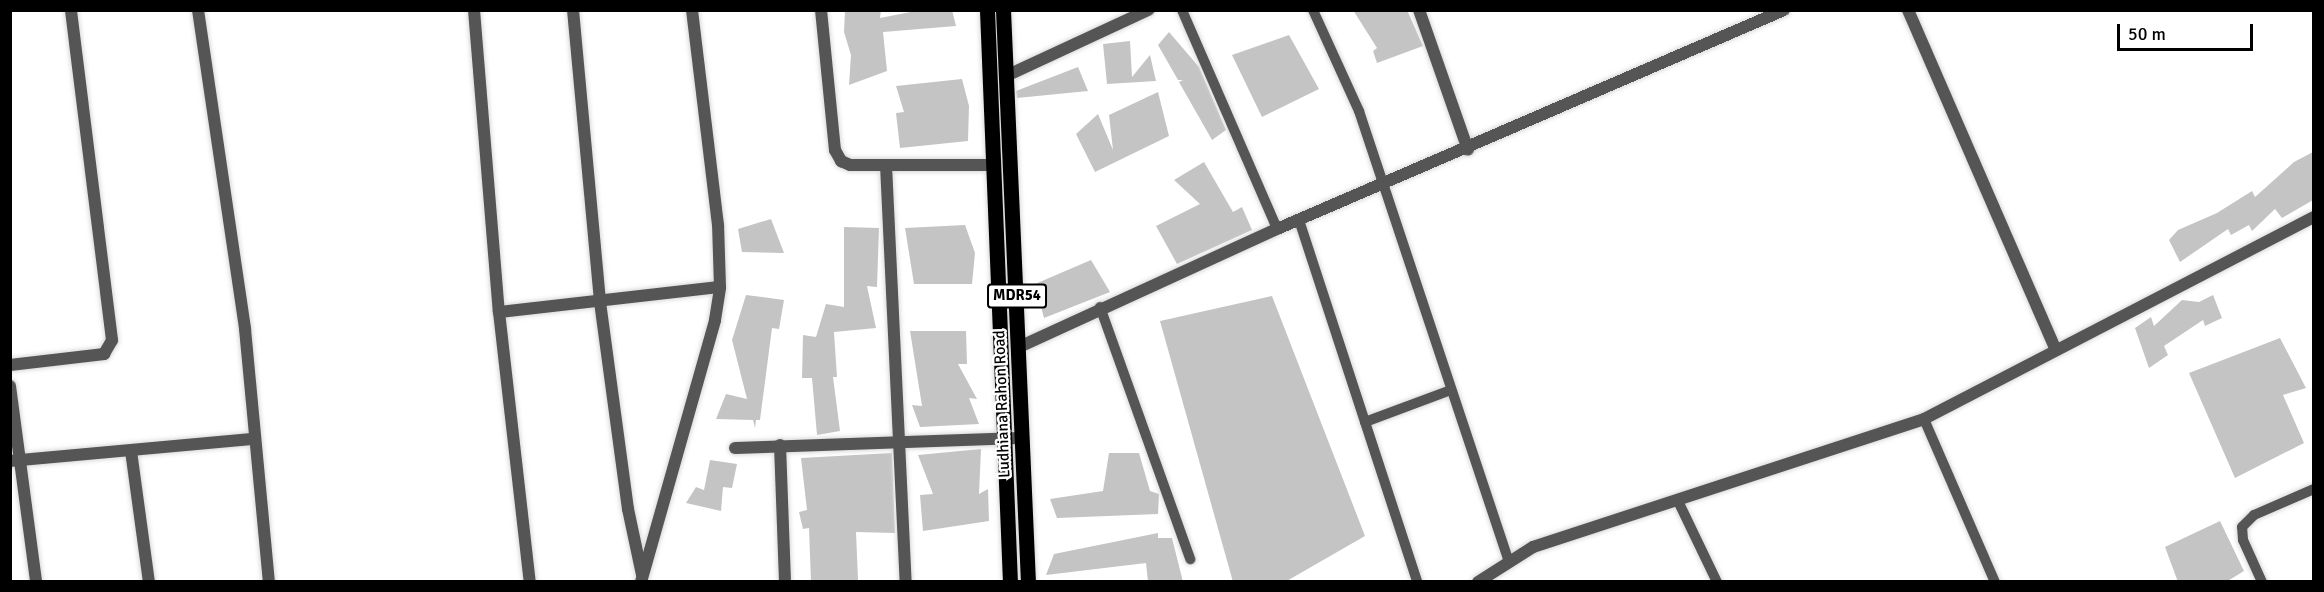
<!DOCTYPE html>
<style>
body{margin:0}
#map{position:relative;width:2324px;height:592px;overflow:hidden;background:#fff;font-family:Signika,sans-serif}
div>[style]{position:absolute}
.building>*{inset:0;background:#c4c4c4}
.roads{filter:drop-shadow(0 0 2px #dbdbdb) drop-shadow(0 0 2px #dbdbdb)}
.service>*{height:10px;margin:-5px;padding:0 5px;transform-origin:5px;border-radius:5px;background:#555}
.minor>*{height:12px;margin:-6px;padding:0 6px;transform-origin:6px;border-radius:6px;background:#555}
.primary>*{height:15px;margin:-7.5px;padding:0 7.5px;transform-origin:7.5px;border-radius:7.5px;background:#000}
span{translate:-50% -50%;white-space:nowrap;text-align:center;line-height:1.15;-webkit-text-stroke:5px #fff;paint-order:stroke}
.shield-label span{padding:2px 4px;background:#fff;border:2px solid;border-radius:4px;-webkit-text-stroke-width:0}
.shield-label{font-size:15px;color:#000;font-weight:700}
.street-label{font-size:16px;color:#000}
.frame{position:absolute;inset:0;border:12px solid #000;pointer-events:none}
.scale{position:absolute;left:2117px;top:24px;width:136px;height:27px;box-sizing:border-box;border:3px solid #000;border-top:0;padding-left:8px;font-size:18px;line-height:21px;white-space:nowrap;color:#000;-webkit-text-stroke:4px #fff;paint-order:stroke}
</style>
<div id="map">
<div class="building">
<div style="clip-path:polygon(845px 10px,881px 10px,880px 18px,921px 10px,952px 10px,956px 26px,883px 32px,887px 71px,849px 85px,851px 55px,844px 32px)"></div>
<div style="clip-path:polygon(1353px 10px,1407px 10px,1423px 46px,1377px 63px,1373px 51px,1377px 48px)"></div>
<div style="clip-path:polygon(1169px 32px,1199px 67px,1226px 130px,1212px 140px,1179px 82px,1183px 80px,1178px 80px,1158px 45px)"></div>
<div style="clip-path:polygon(1289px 35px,1319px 89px,1262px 117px,1232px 55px)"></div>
<div style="clip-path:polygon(1130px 41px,1132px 77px,1150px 55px,1156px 81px,1107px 84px,1103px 44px)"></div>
<div style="clip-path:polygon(1078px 67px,1088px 91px,1017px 98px,1016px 91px)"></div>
<div style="clip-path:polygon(962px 79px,969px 106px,968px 141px,900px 148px,896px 113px,904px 112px,896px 86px)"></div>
<div style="clip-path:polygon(1158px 92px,1169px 136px,1095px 172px,1076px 134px,1098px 114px,1113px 150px,1109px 115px)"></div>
<div style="clip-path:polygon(2313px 152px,2313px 200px,2282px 218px,2275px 209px,2252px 231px,2249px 225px,2231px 235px,2228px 229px,2180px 262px,2169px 240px,2178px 230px,2217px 213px,2252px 191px,2255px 197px,2294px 162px)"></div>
<div style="clip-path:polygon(1204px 162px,1233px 212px,1242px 207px,1252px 230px,1177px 264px,1156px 226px,1200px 204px,1174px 180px)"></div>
<div style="clip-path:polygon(771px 219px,784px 253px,742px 252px,738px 229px)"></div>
<div style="clip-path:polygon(965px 225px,975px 253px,972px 284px,914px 284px,905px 228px)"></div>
<div style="clip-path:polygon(844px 227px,879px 228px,877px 287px,867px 286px,876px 328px,834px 332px,837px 377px,833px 377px,840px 431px,817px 435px,812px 378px,802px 378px,803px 335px,816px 337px,826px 304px,844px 307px)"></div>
<div style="clip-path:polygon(1091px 260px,1110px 292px,1044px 318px,1035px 284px)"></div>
<div style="clip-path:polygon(746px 295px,784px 300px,779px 329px,772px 328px,760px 420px,756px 420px,755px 428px,753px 420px,716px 419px,726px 394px,747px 399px,732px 340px)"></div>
<div style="clip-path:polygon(2213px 295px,2222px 318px,2205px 326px,2203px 320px,2164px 346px,2168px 355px,2149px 368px,2135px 328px,2151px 317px,2154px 326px,2182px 300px,2199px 302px)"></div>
<div style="clip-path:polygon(1272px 296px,1365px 536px,1285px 582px,1233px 582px,1160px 321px)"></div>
<div style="clip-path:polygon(910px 331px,966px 331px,967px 364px,958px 364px,977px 399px,969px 398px,979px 424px,920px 427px,912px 405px,922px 406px)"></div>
<div style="clip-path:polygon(2280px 338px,2306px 388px,2283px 395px,2304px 443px,2235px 478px,2189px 373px)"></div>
<div style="clip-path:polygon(981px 449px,979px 494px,988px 489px,989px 521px,923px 531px,920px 495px,933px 494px,918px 455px)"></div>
<div style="clip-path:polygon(892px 453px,895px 533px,856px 532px,858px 580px,811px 582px,809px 528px,803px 529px,799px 512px,807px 510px,801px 458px)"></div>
<div style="clip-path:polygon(1109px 453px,1139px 453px,1150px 491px,1159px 494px,1158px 514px,1057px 518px,1050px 499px,1103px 491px)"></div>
<div style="clip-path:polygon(710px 460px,737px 464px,732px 488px,723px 487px,721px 511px,686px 503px,696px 487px,704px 490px)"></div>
<div style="clip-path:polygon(2220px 521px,2244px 571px,2226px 582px,2178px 582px,2165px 547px)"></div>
<div style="clip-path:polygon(1158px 533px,1158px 538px,1172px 538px,1183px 582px,1148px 582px,1146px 563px,1046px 575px,1054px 554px)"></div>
</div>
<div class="roads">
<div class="service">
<div style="left:1182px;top:10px;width:239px;rotate:66.5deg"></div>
<div style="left:1313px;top:10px;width:111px;rotate:65.5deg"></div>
<div style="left:1359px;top:111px;width:475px;rotate:71.6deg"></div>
<div style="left:1299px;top:220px;width:381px;rotate:71.9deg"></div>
<div style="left:1100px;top:307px;width:268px;rotate:70.3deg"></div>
<div style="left:1924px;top:419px;width:178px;rotate:66.5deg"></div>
<div style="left:1365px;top:422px;width:92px;rotate:-20.4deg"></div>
<div style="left:1678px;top:501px;width:90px;rotate:64.3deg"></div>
<div style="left:2262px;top:582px;width:46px;rotate:-114.3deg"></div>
<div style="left:2243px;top:540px;width:13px;rotate:-94deg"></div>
<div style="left:2242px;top:527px;width:17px;rotate:-45deg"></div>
<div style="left:2254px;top:515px;width:65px;rotate:-23.4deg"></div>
</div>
<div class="minor">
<div style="left:198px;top:10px;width:322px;rotate:81.6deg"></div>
<div style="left:245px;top:329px;width:254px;rotate:84.6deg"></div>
<div style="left:474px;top:10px;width:303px;rotate:85.3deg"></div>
<div style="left:499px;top:312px;width:272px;rotate:83.5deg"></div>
<div style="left:573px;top:10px;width:293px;rotate:84.7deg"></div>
<div style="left:600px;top:302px;width:209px;rotate:82.3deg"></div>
<div style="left:628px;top:509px;width:67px;rotate:78deg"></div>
<div style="left:821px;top:10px;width:141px;rotate:84.3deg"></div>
<div style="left:835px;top:150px;width:13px;rotate:61deg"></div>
<div style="left:841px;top:161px;width:10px;rotate:24deg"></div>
<div style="left:850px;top:165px;width:142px"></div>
<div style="left:1419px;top:10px;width:148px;rotate:70.7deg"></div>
<div style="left:1908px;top:10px;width:369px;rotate:66.5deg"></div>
<div style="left:1006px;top:76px;width:157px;rotate:-24.9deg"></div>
<div style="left:886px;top:165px;width:417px;rotate:87.3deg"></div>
<div style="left:499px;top:312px;width:222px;rotate:-6.5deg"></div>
<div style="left:1019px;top:347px;width:284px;rotate:-24.6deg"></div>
<div style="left:1277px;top:229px;width:552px;rotate:-23.36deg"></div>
<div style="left:10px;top:365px;width:95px;rotate:-6.7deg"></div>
<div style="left:104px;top:354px;width:16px;rotate:-60deg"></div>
<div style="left:112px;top:340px;width:333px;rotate:-97.1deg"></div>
<div style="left:10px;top:386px;width:198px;rotate:82.4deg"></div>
<div style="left:780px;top:445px;width:137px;rotate:87.9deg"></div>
<div style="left:735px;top:448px;width:286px;rotate:-2deg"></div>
<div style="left:131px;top:451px;width:132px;rotate:82.2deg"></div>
<div style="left:10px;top:461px;width:245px;rotate:-5.2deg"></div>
<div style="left:641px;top:582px;width:272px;rotate:-74.2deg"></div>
<div style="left:715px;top:320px;width:33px;rotate:-81deg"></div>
<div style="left:720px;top:287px;width:62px;rotate:-91.8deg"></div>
<div style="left:718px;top:225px;width:217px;rotate:-96.9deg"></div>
<div style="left:1478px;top:582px;width:65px;rotate:-32.5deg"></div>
<div style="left:1533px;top:547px;width:411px;rotate:-18.1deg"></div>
<div style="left:1924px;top:419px;width:439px;rotate:-27.4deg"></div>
</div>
<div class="primary">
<div style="left:987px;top:10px;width:572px;rotate:87.7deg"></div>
<div style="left:1003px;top:10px;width:573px;rotate:87.5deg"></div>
</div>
</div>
<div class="shield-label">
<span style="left:1017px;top:296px">MDR54</span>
</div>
<div class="street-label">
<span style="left:1002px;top:404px;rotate:-92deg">Ludhiana Rahon Road</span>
</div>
<div class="frame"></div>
<div class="scale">50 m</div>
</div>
